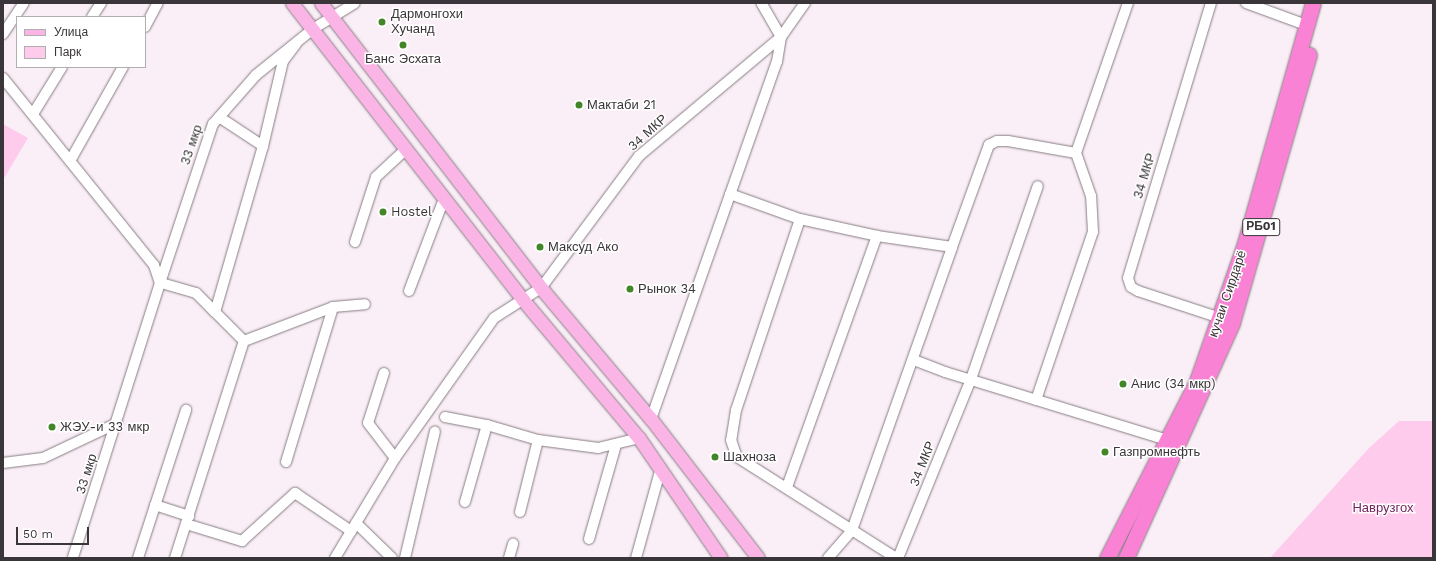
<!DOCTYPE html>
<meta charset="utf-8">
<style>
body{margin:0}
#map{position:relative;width:1436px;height:561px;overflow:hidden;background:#faeff6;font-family:"Work Sans",sans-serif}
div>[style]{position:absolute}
.green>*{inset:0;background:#fecbec}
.roads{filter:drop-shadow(0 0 1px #867c82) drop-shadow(0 0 1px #867c82)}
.minor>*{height:10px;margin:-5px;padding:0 5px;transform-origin:5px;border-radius:5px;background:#fff}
.major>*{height:13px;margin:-6.5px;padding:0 6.5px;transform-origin:6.5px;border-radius:6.5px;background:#fbb4e6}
.highway>*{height:15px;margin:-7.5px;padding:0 7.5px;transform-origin:7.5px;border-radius:7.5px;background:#f982d5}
.dots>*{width:11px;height:11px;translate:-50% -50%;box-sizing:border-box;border:2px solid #fff;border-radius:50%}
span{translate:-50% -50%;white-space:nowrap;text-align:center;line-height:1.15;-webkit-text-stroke:3px #fff;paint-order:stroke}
.shield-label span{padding:1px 3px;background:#fff;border:1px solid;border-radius:3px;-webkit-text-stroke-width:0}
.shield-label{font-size:12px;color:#3a3538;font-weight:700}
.poi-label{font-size:13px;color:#3a3538}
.left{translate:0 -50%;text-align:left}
.street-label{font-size:13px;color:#3a3538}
.park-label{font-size:13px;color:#74245e}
.frame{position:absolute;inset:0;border:4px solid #3a3538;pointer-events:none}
.legend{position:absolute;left:16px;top:16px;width:130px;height:52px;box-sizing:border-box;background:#fff;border:1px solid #b0aeaf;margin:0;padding:5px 7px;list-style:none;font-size:12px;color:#3a3538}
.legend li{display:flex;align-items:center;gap:8px;height:20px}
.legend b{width:20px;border:1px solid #b0aeaf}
.scale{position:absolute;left:16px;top:527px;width:73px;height:18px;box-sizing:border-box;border:2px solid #3a3538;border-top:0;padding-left:5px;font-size:12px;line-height:14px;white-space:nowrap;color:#3a3538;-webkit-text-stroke:3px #fff;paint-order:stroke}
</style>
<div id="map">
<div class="green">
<div style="clip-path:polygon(3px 124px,28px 138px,3px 180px)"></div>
<div style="clip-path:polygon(1399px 421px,1433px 421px,1433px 558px,1270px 558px,1369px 448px)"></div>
</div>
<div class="roads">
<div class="minor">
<div style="left:1211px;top:3px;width:287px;rotate:106.8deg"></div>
<div style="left:1128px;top:278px;width:9px;rotate:72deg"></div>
<div style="left:1131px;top:287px;width:8px;rotate:30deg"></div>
<div style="left:1138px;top:291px;width:86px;rotate:18.2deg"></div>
<div style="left:1246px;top:3px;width:64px;rotate:20.1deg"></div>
<div style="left:92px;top:17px;width:17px;rotate:-57deg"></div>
<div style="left:145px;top:27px;width:27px;rotate:-62deg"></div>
<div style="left:3px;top:34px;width:37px;rotate:-56deg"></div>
<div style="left:296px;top:44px;width:21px;rotate:127deg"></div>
<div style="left:283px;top:61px;width:87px;rotate:103.2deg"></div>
<div style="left:263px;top:146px;width:173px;rotate:106.1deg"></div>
<div style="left:215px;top:312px;width:27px;rotate:-135deg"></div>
<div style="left:196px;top:293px;width:37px;rotate:-164deg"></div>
<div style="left:160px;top:283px;width:168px;rotate:-71.6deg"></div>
<div style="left:213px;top:124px;width:65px;rotate:-48.7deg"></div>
<div style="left:256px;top:75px;width:73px;rotate:-38.9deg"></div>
<div style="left:313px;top:29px;width:49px;rotate:-31.8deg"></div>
<div style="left:3px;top:78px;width:240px;rotate:51.1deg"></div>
<div style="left:154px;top:265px;width:19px;rotate:72deg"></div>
<div style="left:160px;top:283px;width:288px;rotate:107.6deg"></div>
<div style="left:33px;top:114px;width:55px;rotate:-58.3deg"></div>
<div style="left:219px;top:117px;width:53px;rotate:33.4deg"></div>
<div style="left:70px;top:161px;width:108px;rotate:-60.6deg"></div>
<div style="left:730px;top:194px;width:74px;rotate:19.7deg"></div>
<div style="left:800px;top:219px;width:79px;rotate:12.4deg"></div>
<div style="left:877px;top:236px;width:76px;rotate:8.3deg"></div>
<div style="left:952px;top:247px;width:109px;rotate:-70.1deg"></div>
<div style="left:989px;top:145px;width:9px;rotate:-27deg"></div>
<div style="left:997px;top:141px;width:11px"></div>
<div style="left:1008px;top:141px;width:69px;rotate:10deg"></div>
<div style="left:1076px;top:153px;width:159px;rotate:-70.9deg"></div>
<div style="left:800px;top:219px;width:201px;rotate:108.5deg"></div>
<div style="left:736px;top:410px;width:30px;rotate:99deg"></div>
<div style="left:731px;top:440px;width:18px;rotate:71deg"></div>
<div style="left:737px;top:457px;width:188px;rotate:32.4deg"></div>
<div style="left:355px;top:242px;width:68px;rotate:-72.1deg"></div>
<div style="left:376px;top:177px;width:40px;rotate:-43deg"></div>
<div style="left:409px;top:291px;width:98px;rotate:-69.2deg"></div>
<div style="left:210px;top:307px;width:48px;rotate:45deg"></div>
<div style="left:244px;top:341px;width:95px;rotate:-20.9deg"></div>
<div style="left:333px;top:307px;width:32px;rotate:-5deg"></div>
<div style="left:914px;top:360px;width:33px;rotate:21deg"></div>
<div style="left:945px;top:372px;width:233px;rotate:17deg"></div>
<div style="left:384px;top:373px;width:52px;rotate:107.7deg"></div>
<div style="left:368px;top:423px;width:44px;rotate:52.4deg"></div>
<div style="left:1036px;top:400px;width:177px;rotate:-71.3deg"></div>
<div style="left:1093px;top:232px;width:36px;rotate:-93deg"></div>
<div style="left:1091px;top:196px;width:46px;rotate:-109.2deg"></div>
<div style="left:445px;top:417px;width:43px;rotate:10.8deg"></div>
<div style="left:487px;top:425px;width:53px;rotate:16.4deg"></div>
<div style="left:651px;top:419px;width:379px;rotate:-70.6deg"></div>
<div style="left:777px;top:62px;width:25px;rotate:-81deg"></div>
<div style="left:781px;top:37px;width:39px;rotate:-120deg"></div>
<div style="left:286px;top:462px;width:162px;rotate:-73.1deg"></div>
<div style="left:3px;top:463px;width:40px;rotate:-7.1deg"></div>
<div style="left:43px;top:458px;width:82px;rotate:-25.3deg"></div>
<div style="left:787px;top:487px;width:267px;rotate:-70.3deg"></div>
<div style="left:465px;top:502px;width:80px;rotate:-74.1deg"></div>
<div style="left:155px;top:505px;width:36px;rotate:18deg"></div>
<div style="left:520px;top:512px;width:74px;rotate:-76deg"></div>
<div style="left:538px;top:440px;width:61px;rotate:7.6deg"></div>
<div style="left:598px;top:448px;width:42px;rotate:-13.7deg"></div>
<div style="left:356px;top:523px;width:50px;rotate:44.2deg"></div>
<div style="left:186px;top:524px;width:59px;rotate:16.9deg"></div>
<div style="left:242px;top:541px;width:72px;rotate:-42.2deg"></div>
<div style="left:295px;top:493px;width:68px;rotate:34.2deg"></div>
<div style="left:589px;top:539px;width:98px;rotate:-74deg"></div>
<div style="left:138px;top:558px;width:156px;rotate:-72deg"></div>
<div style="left:175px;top:558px;width:228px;rotate:-72.4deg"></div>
<div style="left:335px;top:558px;width:117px;rotate:-59deg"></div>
<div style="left:395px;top:458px;width:171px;rotate:-54.7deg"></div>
<div style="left:494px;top:318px;width:56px;rotate:-32.6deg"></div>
<div style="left:541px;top:288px;width:164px;rotate:-53.4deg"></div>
<div style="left:639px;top:156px;width:185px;rotate:-40deg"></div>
<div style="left:781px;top:37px;width:42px;rotate:-54.8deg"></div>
<div style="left:405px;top:558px;width:130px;rotate:-76.7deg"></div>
<div style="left:509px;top:558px;width:15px;rotate:-74deg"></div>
<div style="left:636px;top:558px;width:93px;rotate:-74.5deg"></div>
<div style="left:828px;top:558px;width:37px;rotate:-49deg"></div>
<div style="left:852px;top:530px;width:300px;rotate:-70.5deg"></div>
<div style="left:898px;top:558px;width:193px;rotate:-67.8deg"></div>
<div style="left:971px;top:379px;width:204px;rotate:-70.9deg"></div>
</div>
<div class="major">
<div style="left:292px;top:3px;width:376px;rotate:52.1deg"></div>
<div style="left:523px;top:300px;width:180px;rotate:50deg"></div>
<div style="left:639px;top:438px;width:145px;rotate:55.7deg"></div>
<div style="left:321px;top:3px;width:360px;rotate:52.3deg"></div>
<div style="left:541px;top:288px;width:171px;rotate:50deg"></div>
<div style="left:651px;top:419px;width:175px;rotate:52.4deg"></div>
</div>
<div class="highway">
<div style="left:1107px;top:558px;width:199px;rotate:-63deg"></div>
<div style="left:1197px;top:381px;width:146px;rotate:-70.8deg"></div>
<div style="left:1245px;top:243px;width:249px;rotate:-74.2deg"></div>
<div style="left:1126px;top:558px;width:258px;rotate:-65.7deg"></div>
<div style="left:1232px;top:323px;width:279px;rotate:-74deg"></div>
</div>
</div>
<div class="dots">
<div style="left:382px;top:22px;background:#438628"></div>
<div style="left:403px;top:45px;background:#438628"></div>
<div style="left:579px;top:105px;background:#438628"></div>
<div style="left:383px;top:212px;background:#438628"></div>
<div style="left:540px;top:247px;background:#438628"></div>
<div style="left:630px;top:289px;background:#438628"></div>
<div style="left:1123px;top:384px;background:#438628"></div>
<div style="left:52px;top:427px;background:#438628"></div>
<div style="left:1105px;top:452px;background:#438628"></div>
<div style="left:715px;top:457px;background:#438628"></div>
</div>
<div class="shield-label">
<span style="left:1261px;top:227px">РБ01</span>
</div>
<div class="poi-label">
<span class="left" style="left:391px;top:22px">Дармонгохи<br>Хучанд</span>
<span style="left:403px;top:59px">Банс Эсхата</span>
<span class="left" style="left:587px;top:105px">Мактаби 21</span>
<span class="left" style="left:391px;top:212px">Hostel</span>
<span class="left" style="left:548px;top:247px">Максуд Ако</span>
<span class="left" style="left:638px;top:289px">Рынок 34</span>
<span class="left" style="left:1131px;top:384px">Анис (34 мкр)</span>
<span class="left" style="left:60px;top:427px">ЖЭУ-и 33 мкр</span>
<span class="left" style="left:1113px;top:452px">Газпромнефть</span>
<span class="left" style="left:723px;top:457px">Шахноза</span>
</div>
<div class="street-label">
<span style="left:648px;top:133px;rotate:-42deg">34 МКР</span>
<span style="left:192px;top:145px;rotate:-71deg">33 мкр</span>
<span style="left:1145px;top:176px;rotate:-73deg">34 МКР</span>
<span style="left:1228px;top:294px;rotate:-71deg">кучаи Сирдарё</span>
<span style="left:923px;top:464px;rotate:-68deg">34 МКР</span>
<span style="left:87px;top:474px;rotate:-72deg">33 мкр</span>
</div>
<div class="park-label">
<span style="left:1383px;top:508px">Наврузгох</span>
</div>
<div class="frame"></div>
<ul class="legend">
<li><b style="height:5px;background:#fbb4e6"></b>Улица</li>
<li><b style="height:11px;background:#fecbec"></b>Парк</li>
</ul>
<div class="scale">50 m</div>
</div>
